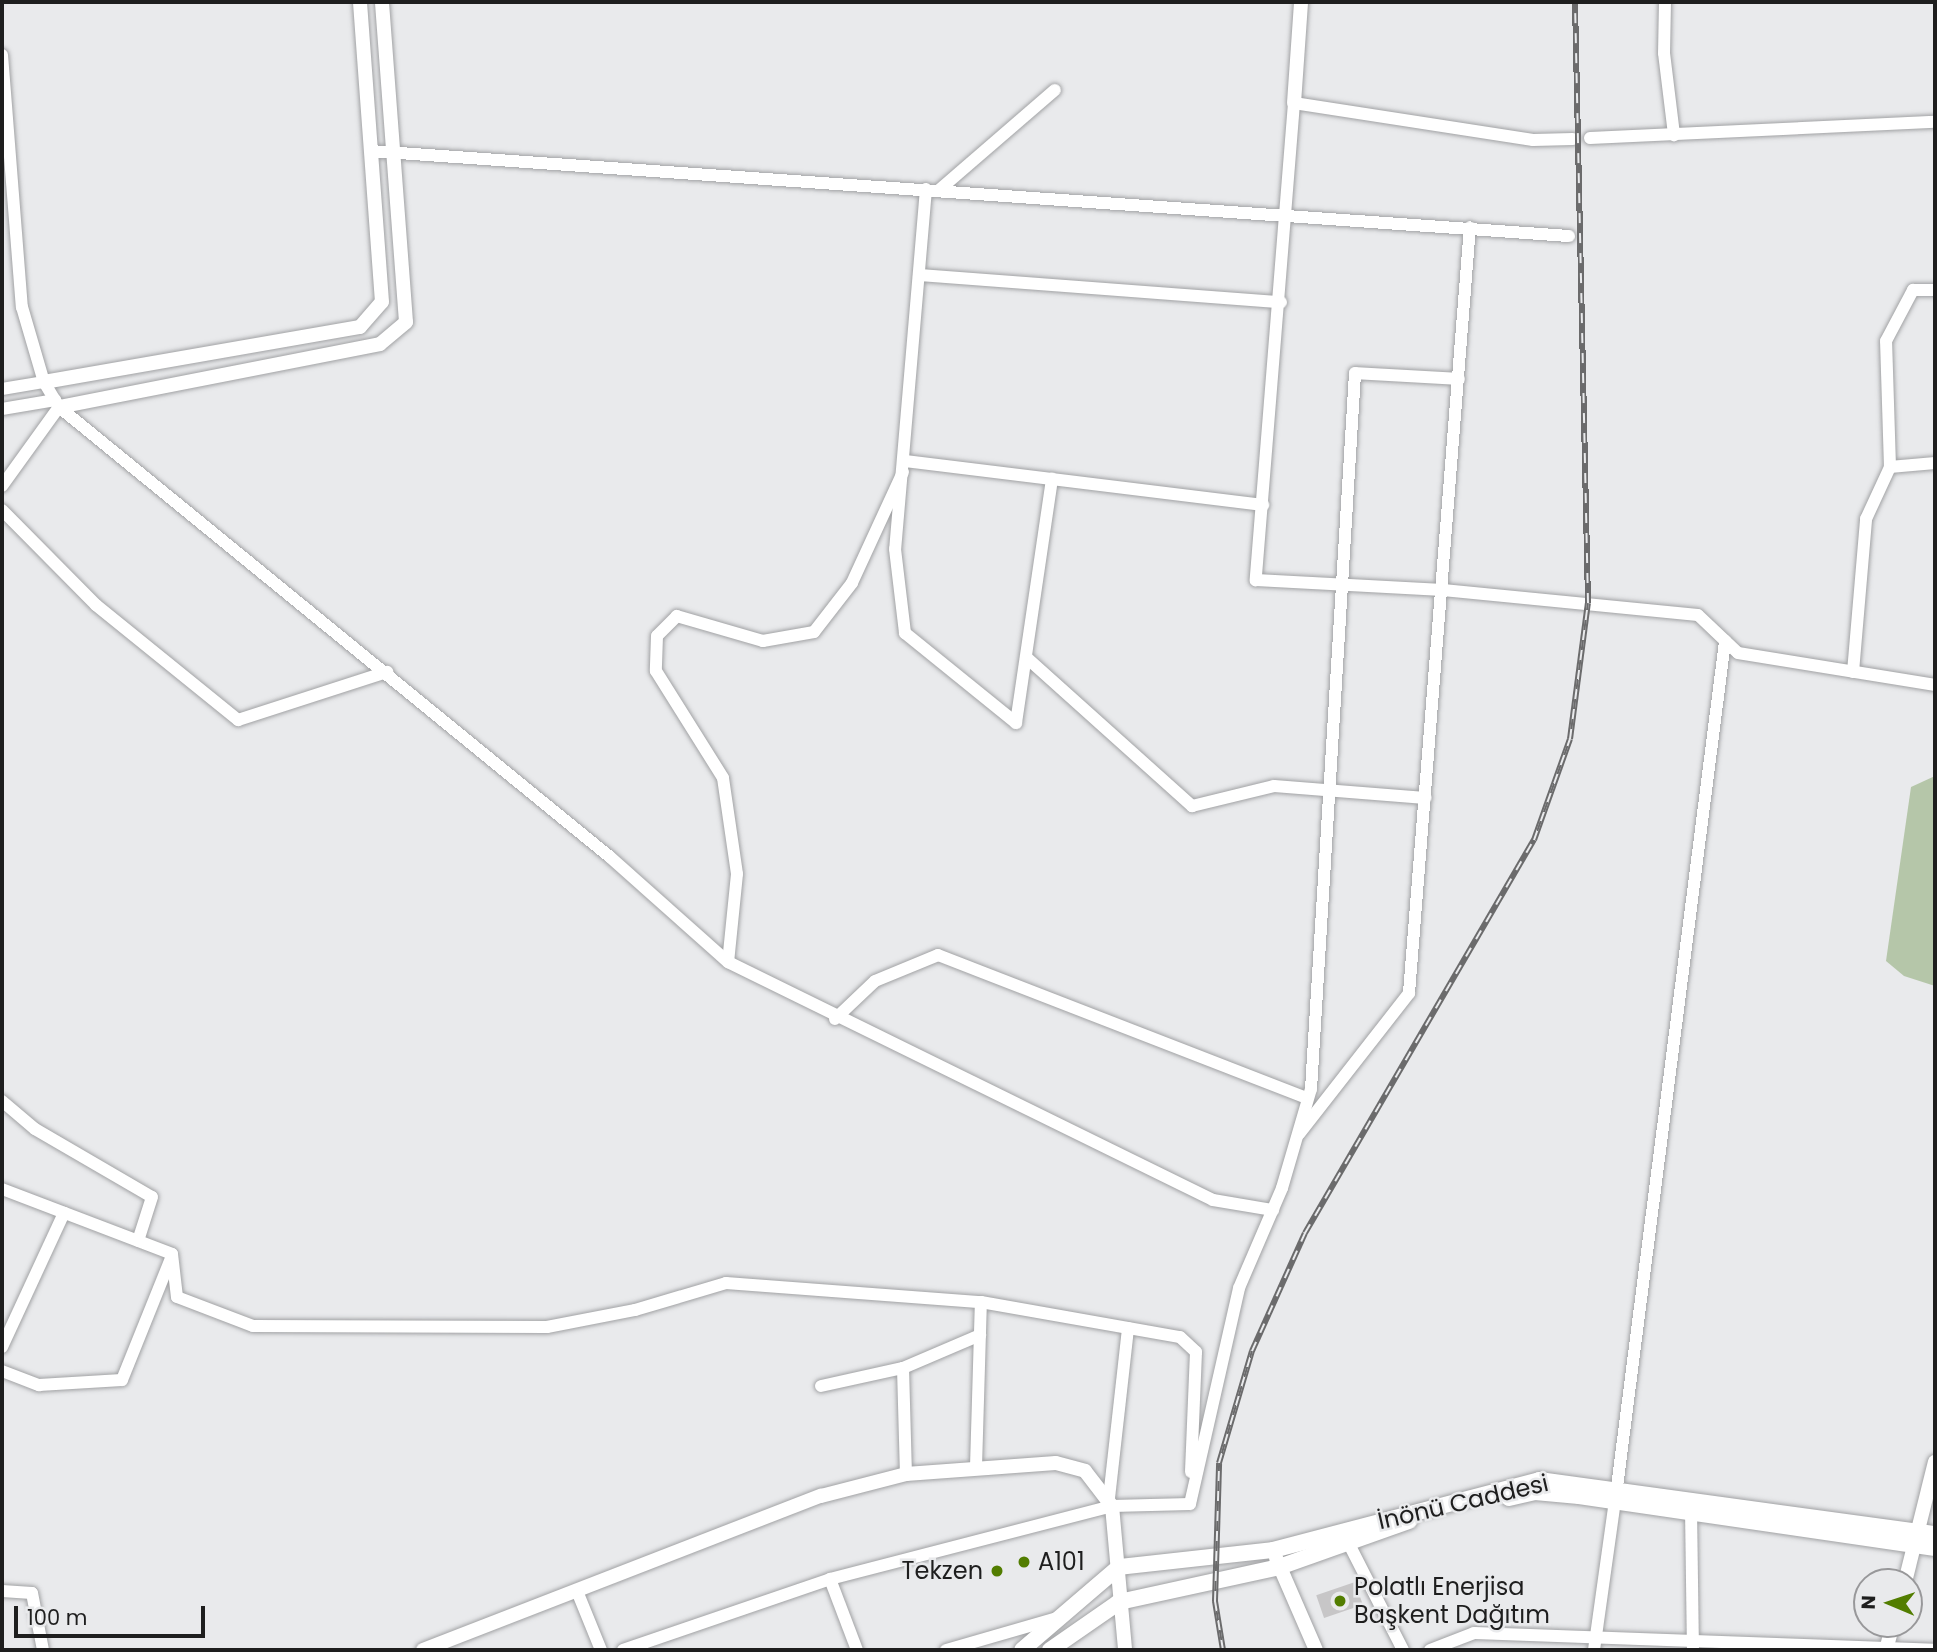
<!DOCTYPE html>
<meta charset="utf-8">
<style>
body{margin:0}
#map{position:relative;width:1937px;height:1652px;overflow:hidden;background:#e9eaec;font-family:Poppins,sans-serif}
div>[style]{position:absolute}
.green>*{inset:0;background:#b5c6a9}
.building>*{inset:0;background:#c7c6c7;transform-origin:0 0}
.roads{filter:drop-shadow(0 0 2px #a1a2a4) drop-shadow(0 0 2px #a1a2a4)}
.minor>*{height:12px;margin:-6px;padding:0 6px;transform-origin:6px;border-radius:6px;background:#fff}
.tertiary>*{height:14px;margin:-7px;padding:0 7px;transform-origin:7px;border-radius:7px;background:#fff}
.secondary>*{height:16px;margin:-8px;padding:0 8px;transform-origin:8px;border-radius:8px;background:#fff}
.rail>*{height:6px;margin-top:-3px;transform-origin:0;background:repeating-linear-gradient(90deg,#e9eaec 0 10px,#6b6b6c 0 20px);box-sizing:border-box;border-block:2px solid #6b6b6c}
.dots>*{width:19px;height:19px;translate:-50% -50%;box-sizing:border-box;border:4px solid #e9eaec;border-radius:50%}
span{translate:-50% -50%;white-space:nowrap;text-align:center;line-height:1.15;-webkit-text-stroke:5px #e9eaec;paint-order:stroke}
.street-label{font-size:24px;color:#1e1e1e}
.poi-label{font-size:24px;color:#1e1e1e}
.left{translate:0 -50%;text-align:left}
.right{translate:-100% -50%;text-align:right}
.frame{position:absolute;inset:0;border:4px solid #1e1e1e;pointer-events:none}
.north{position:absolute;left:1853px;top:1568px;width:70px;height:70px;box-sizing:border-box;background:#e9eaec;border:2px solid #98989a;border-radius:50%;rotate:272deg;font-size:19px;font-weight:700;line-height:28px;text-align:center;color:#1e1e1e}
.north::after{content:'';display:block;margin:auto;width:24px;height:32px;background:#527d00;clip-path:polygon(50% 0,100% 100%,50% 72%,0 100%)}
.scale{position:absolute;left:14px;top:1606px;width:191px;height:32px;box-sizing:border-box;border:4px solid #1e1e1e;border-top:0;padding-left:9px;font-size:21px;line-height:24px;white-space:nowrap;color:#1e1e1e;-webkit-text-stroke:5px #e9eaec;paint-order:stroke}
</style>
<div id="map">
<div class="green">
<div style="clip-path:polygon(1935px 776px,1935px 986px,1904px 976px,1886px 961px,1911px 787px)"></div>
</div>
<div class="building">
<div style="left:1355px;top:1582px;width:24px;height:41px;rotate:71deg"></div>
</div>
<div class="roads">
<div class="minor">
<div style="left:1665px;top:2px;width:51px;rotate:91.1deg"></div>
<div style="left:1664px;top:53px;width:83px;rotate:83deg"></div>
<div style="left:2px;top:55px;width:253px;rotate:85.5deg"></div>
<div style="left:22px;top:307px;width:78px;rotate:73.7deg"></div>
<div style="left:44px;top:382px;width:29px;rotate:59deg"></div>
<div style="left:59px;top:407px;width:711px;rotate:39.24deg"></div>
<div style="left:610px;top:857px;width:158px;rotate:41.7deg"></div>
<div style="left:1590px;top:138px;width:345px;rotate:-2.7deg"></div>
<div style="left:1573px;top:139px;width:40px;rotate:178.6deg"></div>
<div style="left:1533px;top:140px;width:242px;rotate:-171.2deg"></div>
<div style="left:1294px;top:103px;width:479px;rotate:94.6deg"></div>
<div style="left:1256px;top:580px;width:187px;rotate:3.1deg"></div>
<div style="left:1443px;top:590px;width:256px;rotate:5.6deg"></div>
<div style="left:1698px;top:615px;width:55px;rotate:43.5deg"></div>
<div style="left:1738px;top:653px;width:200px;rotate:9.2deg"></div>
<div style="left:371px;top:151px;width:1201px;rotate:4.06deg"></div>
<div style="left:926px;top:189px;width:361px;rotate:94.9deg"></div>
<div style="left:895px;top:549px;width:85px;rotate:83.2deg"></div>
<div style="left:905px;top:633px;width:143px;rotate:39deg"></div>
<div style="left:1016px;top:723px;width:247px;rotate:-81.6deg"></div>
<div style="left:939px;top:190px;width:153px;rotate:-40.8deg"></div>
<div style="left:919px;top:275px;width:363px;rotate:4.3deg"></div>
<div style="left:2px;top:389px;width:43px;rotate:-9.5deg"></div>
<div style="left:2px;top:409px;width:54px;rotate:-9.6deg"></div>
<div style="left:905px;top:461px;width:361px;rotate:7deg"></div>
<div style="left:1890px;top:467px;width:45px;rotate:-5.1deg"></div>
<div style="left:903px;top:472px;width:122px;rotate:114.7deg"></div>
<div style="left:852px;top:583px;width:62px;rotate:127.8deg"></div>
<div style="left:814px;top:632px;width:52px;rotate:170deg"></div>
<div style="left:763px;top:641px;width:90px;rotate:-163.8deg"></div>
<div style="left:677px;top:616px;width:28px;rotate:135deg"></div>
<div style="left:657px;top:636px;width:35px;rotate:92deg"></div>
<div style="left:656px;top:671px;width:126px;rotate:57.9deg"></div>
<div style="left:723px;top:778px;width:97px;rotate:81.7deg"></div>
<div style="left:737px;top:874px;width:88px;rotate:95.8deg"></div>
<div style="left:728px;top:962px;width:540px;rotate:26.14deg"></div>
<div style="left:1213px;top:1200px;width:61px;rotate:9.5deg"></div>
<div style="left:2px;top:486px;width:97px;rotate:-54.2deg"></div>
<div style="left:2px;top:510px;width:134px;rotate:45.3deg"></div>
<div style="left:96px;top:605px;width:183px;rotate:39deg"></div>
<div style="left:238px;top:720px;width:157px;rotate:-17.9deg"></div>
<div style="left:1027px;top:658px;width:222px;rotate:41.9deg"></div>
<div style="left:1192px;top:806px;width:84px;rotate:-13.7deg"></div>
<div style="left:1274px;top:786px;width:152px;rotate:4.5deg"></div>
<div style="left:1853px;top:672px;width:154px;rotate:-85.1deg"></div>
<div style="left:1866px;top:519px;width:57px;rotate:-65.2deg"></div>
<div style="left:1890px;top:467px;width:126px;rotate:-91.8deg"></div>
<div style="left:1886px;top:341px;width:58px;rotate:-62.1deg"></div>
<div style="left:1913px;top:290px;width:22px"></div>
<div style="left:835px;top:1019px;width:55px;rotate:-43.5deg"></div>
<div style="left:875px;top:981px;width:68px;rotate:-22.4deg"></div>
<div style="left:938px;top:955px;width:394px;rotate:21.2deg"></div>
<div style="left:2px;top:1101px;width:43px;rotate:40.3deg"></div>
<div style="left:35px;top:1129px;width:135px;rotate:30.2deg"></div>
<div style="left:152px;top:1197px;width:46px;rotate:107.7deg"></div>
<div style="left:1299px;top:1134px;width:179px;rotate:-52deg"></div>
<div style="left:1409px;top:993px;width:768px;rotate:-85.45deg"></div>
<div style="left:2px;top:1189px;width:182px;rotate:20.9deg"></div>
<div style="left:172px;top:1254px;width:43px;rotate:83.4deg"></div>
<div style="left:177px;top:1297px;width:81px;rotate:20.9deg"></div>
<div style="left:253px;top:1326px;width:294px;rotate:0.2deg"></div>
<div style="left:547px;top:1327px;width:90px;rotate:-10.9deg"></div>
<div style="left:635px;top:1310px;width:95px;rotate:-16.5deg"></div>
<div style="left:726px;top:1283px;width:256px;rotate:4.3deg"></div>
<div style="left:981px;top:1302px;width:202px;rotate:10deg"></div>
<div style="left:1180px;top:1337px;width:22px;rotate:43deg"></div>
<div style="left:1196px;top:1352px;width:120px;rotate:92.4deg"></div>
<div style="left:2px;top:1347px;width:148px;rotate:-65.2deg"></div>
<div style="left:903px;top:1368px;width:106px;rotate:88.4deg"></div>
<div style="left:2px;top:1371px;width:40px;rotate:21deg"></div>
<div style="left:39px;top:1385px;width:83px;rotate:-3.4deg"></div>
<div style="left:122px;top:1380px;width:131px;rotate:-68.1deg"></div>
<div style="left:821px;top:1386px;width:84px;rotate:-12.4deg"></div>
<div style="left:903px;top:1368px;width:84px;rotate:-23.2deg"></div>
<div style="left:976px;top:1467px;width:165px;rotate:-88.3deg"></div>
<div style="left:1617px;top:1487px;width:853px;rotate:-82.72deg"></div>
<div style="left:1109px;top:1498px;width:171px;rotate:-83.6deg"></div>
<div style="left:1691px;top:1509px;width:141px;rotate:89.2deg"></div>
<div style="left:1350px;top:1546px;width:117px;rotate:63deg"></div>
<div style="left:830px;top:1579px;width:76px;rotate:69.2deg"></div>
<div style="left:2px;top:1591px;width:30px;rotate:4deg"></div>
<div style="left:32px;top:1593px;width:58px;rotate:79.1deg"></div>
<div style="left:577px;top:1591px;width:64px;rotate:67.9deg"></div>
<div style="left:623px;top:1650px;width:219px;rotate:-18.9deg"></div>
<div style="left:830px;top:1579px;width:291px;rotate:-14.5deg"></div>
<div style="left:1112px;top:1506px;width:78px;rotate:-1.5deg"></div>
<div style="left:1190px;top:1504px;width:221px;rotate:-77.2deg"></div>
<div style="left:1239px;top:1288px;width:109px;rotate:-66.7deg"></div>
<div style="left:1282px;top:1188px;width:103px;rotate:-73.7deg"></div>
<div style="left:1311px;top:1089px;width:717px;rotate:-86.48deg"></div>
<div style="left:1355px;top:373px;width:104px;rotate:3.3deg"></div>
<div style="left:946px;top:1650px;width:116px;rotate:-16.1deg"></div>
<div style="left:1430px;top:1650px;width:47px;rotate:-21.1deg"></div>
<div style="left:1474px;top:1633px;width:461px;rotate:2.1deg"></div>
<div style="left:1594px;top:1650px;width:151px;rotate:-82deg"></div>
</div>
<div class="tertiary">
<div style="left:1294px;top:103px;width:101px;rotate:-86deg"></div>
<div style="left:44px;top:382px;width:321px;rotate:-9.9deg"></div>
<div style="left:360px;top:327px;width:33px;rotate:-49deg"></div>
<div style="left:382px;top:302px;width:301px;rotate:-94.2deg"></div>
<div style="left:59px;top:407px;width:327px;rotate:-11.1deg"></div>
<div style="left:380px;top:344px;width:34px;rotate:-40deg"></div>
<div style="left:406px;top:322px;width:321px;rotate:-94.3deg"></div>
<div style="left:1276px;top:1558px;width:100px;rotate:66.5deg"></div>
<div style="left:1905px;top:1582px;width:124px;rotate:-76deg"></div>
<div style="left:423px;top:1650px;width:427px;rotate:-21.2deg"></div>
<div style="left:821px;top:1496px;width:88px;rotate:-14.5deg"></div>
<div style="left:906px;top:1474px;width:150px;rotate:-4.2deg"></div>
<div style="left:1056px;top:1463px;width:30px;rotate:15deg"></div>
<div style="left:1085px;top:1471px;width:44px;rotate:52.4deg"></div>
<div style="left:1112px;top:1506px;width:145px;rotate:84.8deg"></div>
<div style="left:1886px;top:1650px;width:27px;rotate:-75deg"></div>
</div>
<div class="secondary">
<div style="left:1509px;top:1498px;width:27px;rotate:-13deg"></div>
<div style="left:1535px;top:1492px;width:44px;rotate:5.2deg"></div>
<div style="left:1579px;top:1496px;width:360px;rotate:8.3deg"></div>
<div style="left:1022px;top:1650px;width:128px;rotate:-40.6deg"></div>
<div style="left:1119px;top:1567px;width:155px;rotate:-6.3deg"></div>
<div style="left:1273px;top:1550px;width:275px;rotate:-14.7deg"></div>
<div style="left:1539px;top:1480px;width:400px;rotate:7.8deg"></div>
<div style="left:1050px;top:1650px;width:84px;rotate:-34.8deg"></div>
<div style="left:1119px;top:1602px;width:164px;rotate:-12.3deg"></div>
<div style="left:1279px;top:1567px;width:138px;rotate:-19.5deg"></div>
</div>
</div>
<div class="rail">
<div style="left:1223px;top:1650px;width:50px;rotate:-99.3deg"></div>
<div style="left:1215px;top:1601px;width:138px;rotate:-88.3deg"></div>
<div style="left:1219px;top:1463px;width:117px;rotate:-73.6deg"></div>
<div style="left:1252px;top:1351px;width:129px;rotate:-65.8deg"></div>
<div style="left:1305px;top:1233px;width:455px;rotate:-59.8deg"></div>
<div style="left:1534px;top:840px;width:107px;rotate:-70.4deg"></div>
<div style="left:1570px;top:739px;width:137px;rotate:-82.5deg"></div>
<div style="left:1588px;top:603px;width:601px;rotate:-91.24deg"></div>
</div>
<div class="dots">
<div style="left:1024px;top:1562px;background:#527d00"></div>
<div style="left:997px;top:1571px;background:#527d00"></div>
<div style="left:1340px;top:1601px;background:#527d00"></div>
</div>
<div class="street-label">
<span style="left:1463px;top:1502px;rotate:-13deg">İnönü Caddesi</span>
</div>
<div class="poi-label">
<span class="left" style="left:1038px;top:1562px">A101</span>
<span class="right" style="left:983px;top:1571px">Tekzen</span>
<span class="left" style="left:1354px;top:1601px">Polatlı Enerjisa<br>Başkent Dağıtım</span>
</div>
<div class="frame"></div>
<div class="north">N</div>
<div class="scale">100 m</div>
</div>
